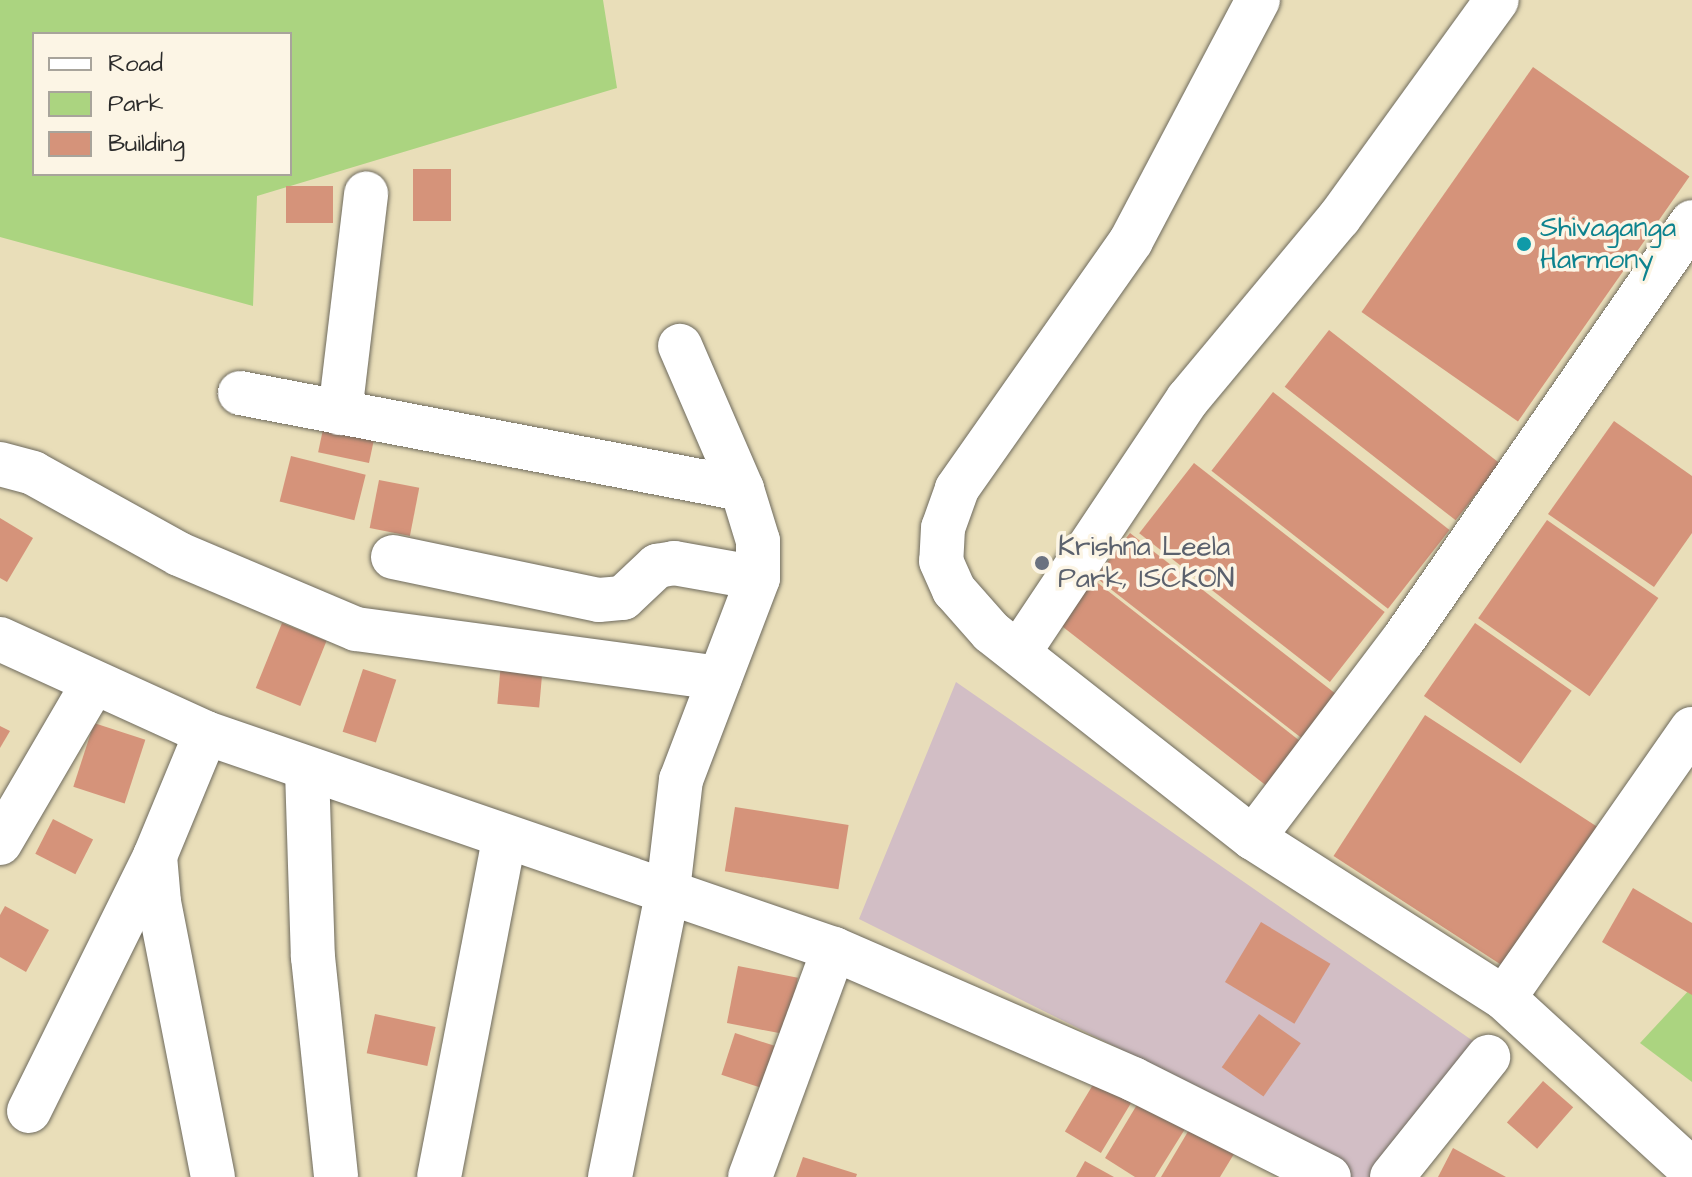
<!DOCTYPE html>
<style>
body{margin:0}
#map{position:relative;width:1692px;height:1177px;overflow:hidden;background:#e9deb9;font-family:"Architects Daughter",sans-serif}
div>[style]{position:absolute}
.industrial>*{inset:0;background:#d2bec5}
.green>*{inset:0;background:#abd480}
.building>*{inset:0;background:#d5937a;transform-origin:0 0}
.roads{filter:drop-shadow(0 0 2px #6e6a5d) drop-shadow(0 0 2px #6e6a5d)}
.minor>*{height:44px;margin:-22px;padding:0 22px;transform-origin:22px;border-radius:22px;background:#fff}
.dots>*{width:22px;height:22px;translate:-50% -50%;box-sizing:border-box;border:4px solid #fcf5e5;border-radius:50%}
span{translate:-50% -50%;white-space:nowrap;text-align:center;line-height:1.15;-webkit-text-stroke:7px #fcf5e5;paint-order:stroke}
.culture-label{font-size:28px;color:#0d838f}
.left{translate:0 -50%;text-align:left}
.worship-label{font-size:28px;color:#5b616d}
.legend{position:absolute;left:32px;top:32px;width:260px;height:144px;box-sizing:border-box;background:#fcf5e5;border:2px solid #a8a49b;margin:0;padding:10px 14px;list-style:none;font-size:24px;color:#2b2b2b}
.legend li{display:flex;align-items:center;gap:16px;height:40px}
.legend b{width:40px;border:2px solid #a8a49b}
</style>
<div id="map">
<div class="industrial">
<div style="clip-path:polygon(956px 682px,1476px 1043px,1396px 1177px,1344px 1177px,1144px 1061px,859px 919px)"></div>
</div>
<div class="green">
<div style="clip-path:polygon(evenodd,0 0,603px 0,617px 88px,257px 196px,253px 306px,0 237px,0 0,34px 34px,290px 34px,290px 174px,34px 174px,34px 34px)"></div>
<div style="clip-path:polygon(1692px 987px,1692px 1082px,1640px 1043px)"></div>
</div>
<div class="building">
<div style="left:1533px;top:67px;width:191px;height:299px;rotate:35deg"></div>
<div style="left:413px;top:169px;width:38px;height:52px"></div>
<div style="left:286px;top:186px;width:47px;height:37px"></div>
<div style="left:1329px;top:330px;width:217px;height:72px;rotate:38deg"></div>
<div style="left:1273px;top:392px;width:224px;height:100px;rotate:38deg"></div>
<div style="left:325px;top:420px;width:52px;height:33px;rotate:12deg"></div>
<div style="clip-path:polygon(1614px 421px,1692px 476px,1692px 533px,1654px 587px,1548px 514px)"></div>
<div style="left:291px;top:456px;width:77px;height:47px;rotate:14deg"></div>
<div style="left:1194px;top:463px;width:242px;height:89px;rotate:38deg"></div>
<div style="left:379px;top:480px;width:41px;height:49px;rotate:11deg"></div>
<div style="clip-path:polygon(0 518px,33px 538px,7px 582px,0 578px)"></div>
<div style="left:1547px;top:520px;width:136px;height:120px;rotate:35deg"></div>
<div style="left:1130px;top:533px;width:263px;height:56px;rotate:38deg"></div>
<div style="left:1094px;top:580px;width:263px;height:56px;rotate:38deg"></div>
<div style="left:282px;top:623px;width:48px;height:70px;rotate:22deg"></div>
<div style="left:1475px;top:623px;width:118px;height:89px;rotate:35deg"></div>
<div style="left:501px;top:662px;width:42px;height:42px;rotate:5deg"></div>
<div style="left:363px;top:669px;width:35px;height:66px;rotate:18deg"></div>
<div style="left:1425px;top:715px;width:209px;height:168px;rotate:33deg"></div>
<div style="left:94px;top:723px;width:54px;height:67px;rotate:18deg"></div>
<div style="clip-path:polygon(0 726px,10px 731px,0 748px)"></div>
<div style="left:735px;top:807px;width:115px;height:65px;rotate:9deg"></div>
<div style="left:53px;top:819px;width:45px;height:39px;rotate:27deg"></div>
<div style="clip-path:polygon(1633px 888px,1692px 923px,1692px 995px,1602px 942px)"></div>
<div style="clip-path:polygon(5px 906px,49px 930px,26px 972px,0 957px,0 915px)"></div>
<div style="left:1261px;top:922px;width:81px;height:70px;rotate:31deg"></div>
<div style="left:738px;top:966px;width:61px;height:58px;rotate:11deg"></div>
<div style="left:375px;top:1014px;width:62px;height:40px;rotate:12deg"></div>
<div style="left:1259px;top:1014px;width:51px;height:65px;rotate:35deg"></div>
<div style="left:735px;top:1033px;width:44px;height:44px;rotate:18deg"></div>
<div style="left:1103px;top:1068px;width:42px;height:74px;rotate:31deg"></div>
<div style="left:1543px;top:1081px;width:40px;height:55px;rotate:41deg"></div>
<div style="clip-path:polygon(1144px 1093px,1190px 1121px,1155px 1177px,1135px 1177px,1105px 1158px)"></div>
<div style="clip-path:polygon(1196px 1118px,1240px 1144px,1220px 1177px,1161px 1177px)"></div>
<div style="clip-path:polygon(1453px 1148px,1506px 1177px,1438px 1177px)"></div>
<div style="clip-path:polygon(803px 1157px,857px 1174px,856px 1177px,796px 1177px)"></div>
<div style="clip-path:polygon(1085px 1161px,1114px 1177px,1076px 1177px)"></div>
</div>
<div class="roads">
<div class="minor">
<div style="left:1258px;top:0;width:272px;rotate:117.8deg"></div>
<div style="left:1131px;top:241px;width:303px;rotate:125.1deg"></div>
<div style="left:957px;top:489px;width:41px;rotate:109.7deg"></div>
<div style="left:943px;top:528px;width:33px;rotate:93deg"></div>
<div style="left:941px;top:561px;width:32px;rotate:66deg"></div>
<div style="left:954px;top:590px;width:56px;rotate:48.6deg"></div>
<div style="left:991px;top:632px;width:333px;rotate:38.2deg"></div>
<div style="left:1253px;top:838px;width:298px;rotate:32.5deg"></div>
<div style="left:1504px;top:998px;width:255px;rotate:42.5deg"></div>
<div style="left:240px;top:393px;width:511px;rotate:10.83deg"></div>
<div style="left:340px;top:413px;width:221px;rotate:-83.2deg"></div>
<div style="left:0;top:464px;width:34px;rotate:15deg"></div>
<div style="left:33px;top:473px;width:167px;rotate:29deg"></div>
<div style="left:179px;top:554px;width:192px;rotate:23deg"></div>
<div style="left:356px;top:629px;width:367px;rotate:7.7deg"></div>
<div style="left:393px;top:557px;width:210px;rotate:11.8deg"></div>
<div style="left:599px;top:600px;width:24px;rotate:-5deg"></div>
<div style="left:623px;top:598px;width:47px;rotate:-43.3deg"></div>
<div style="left:657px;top:566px;width:17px;rotate:-10deg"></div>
<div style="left:674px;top:563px;width:85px;rotate:10.1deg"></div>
<div style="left:0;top:639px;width:226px;rotate:24.5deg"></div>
<div style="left:206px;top:733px;width:664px;rotate:18.98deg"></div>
<div style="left:834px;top:949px;width:326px;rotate:23.5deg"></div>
<div style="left:1133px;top:1079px;width:219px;rotate:26.6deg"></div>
<div style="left:1019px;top:652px;width:304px;rotate:-56.3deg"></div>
<div style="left:1188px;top:399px;width:236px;rotate:-50.2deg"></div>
<div style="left:1339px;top:218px;width:269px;rotate:-54.1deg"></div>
<div style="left:307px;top:770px;width:187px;rotate:88.2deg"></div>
<div style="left:313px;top:957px;width:221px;rotate:84deg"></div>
<div style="left:1253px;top:838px;width:248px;rotate:-52.9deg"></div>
<div style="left:1403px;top:640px;width:508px;rotate:-55.34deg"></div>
<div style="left:0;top:843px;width:184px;rotate:-59.7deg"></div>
<div style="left:155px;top:856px;width:46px;rotate:85deg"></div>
<div style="left:159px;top:902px;width:280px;rotate:78.9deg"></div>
<div style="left:1504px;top:998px;width:328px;rotate:-55.1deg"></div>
<div style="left:29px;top:1111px;width:284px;rotate:-63.7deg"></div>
<div style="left:155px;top:856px;width:133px;rotate:-67.5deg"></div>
<div style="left:439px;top:1177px;width:345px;rotate:-79.1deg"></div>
<div style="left:610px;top:1177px;width:293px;rotate:-78.6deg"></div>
<div style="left:668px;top:890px;width:111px;rotate:-83.3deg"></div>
<div style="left:681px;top:780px;width:216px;rotate:-69.1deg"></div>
<div style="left:758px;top:578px;width:37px;rotate:-90deg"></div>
<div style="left:758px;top:541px;width:54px;rotate:-107.1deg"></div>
<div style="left:742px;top:489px;width:156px;rotate:-113.4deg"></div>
<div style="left:750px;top:1177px;width:243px;rotate:-69.8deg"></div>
<div style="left:1392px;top:1177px;width:154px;rotate:-51.3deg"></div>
</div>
</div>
<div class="dots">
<div style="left:1524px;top:244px;background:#0f9aa8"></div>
<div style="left:1042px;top:563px;background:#6b7280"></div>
</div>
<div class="culture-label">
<span class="left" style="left:1540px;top:244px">Shivaganga<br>Harmony</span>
</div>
<div class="worship-label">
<span class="left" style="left:1058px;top:563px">Krishna Leela<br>Park, ISCKON</span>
</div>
<ul class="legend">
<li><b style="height:10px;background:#fff"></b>Road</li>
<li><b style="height:22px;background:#abd480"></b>Park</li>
<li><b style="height:22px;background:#d5937a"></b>Building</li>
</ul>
</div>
